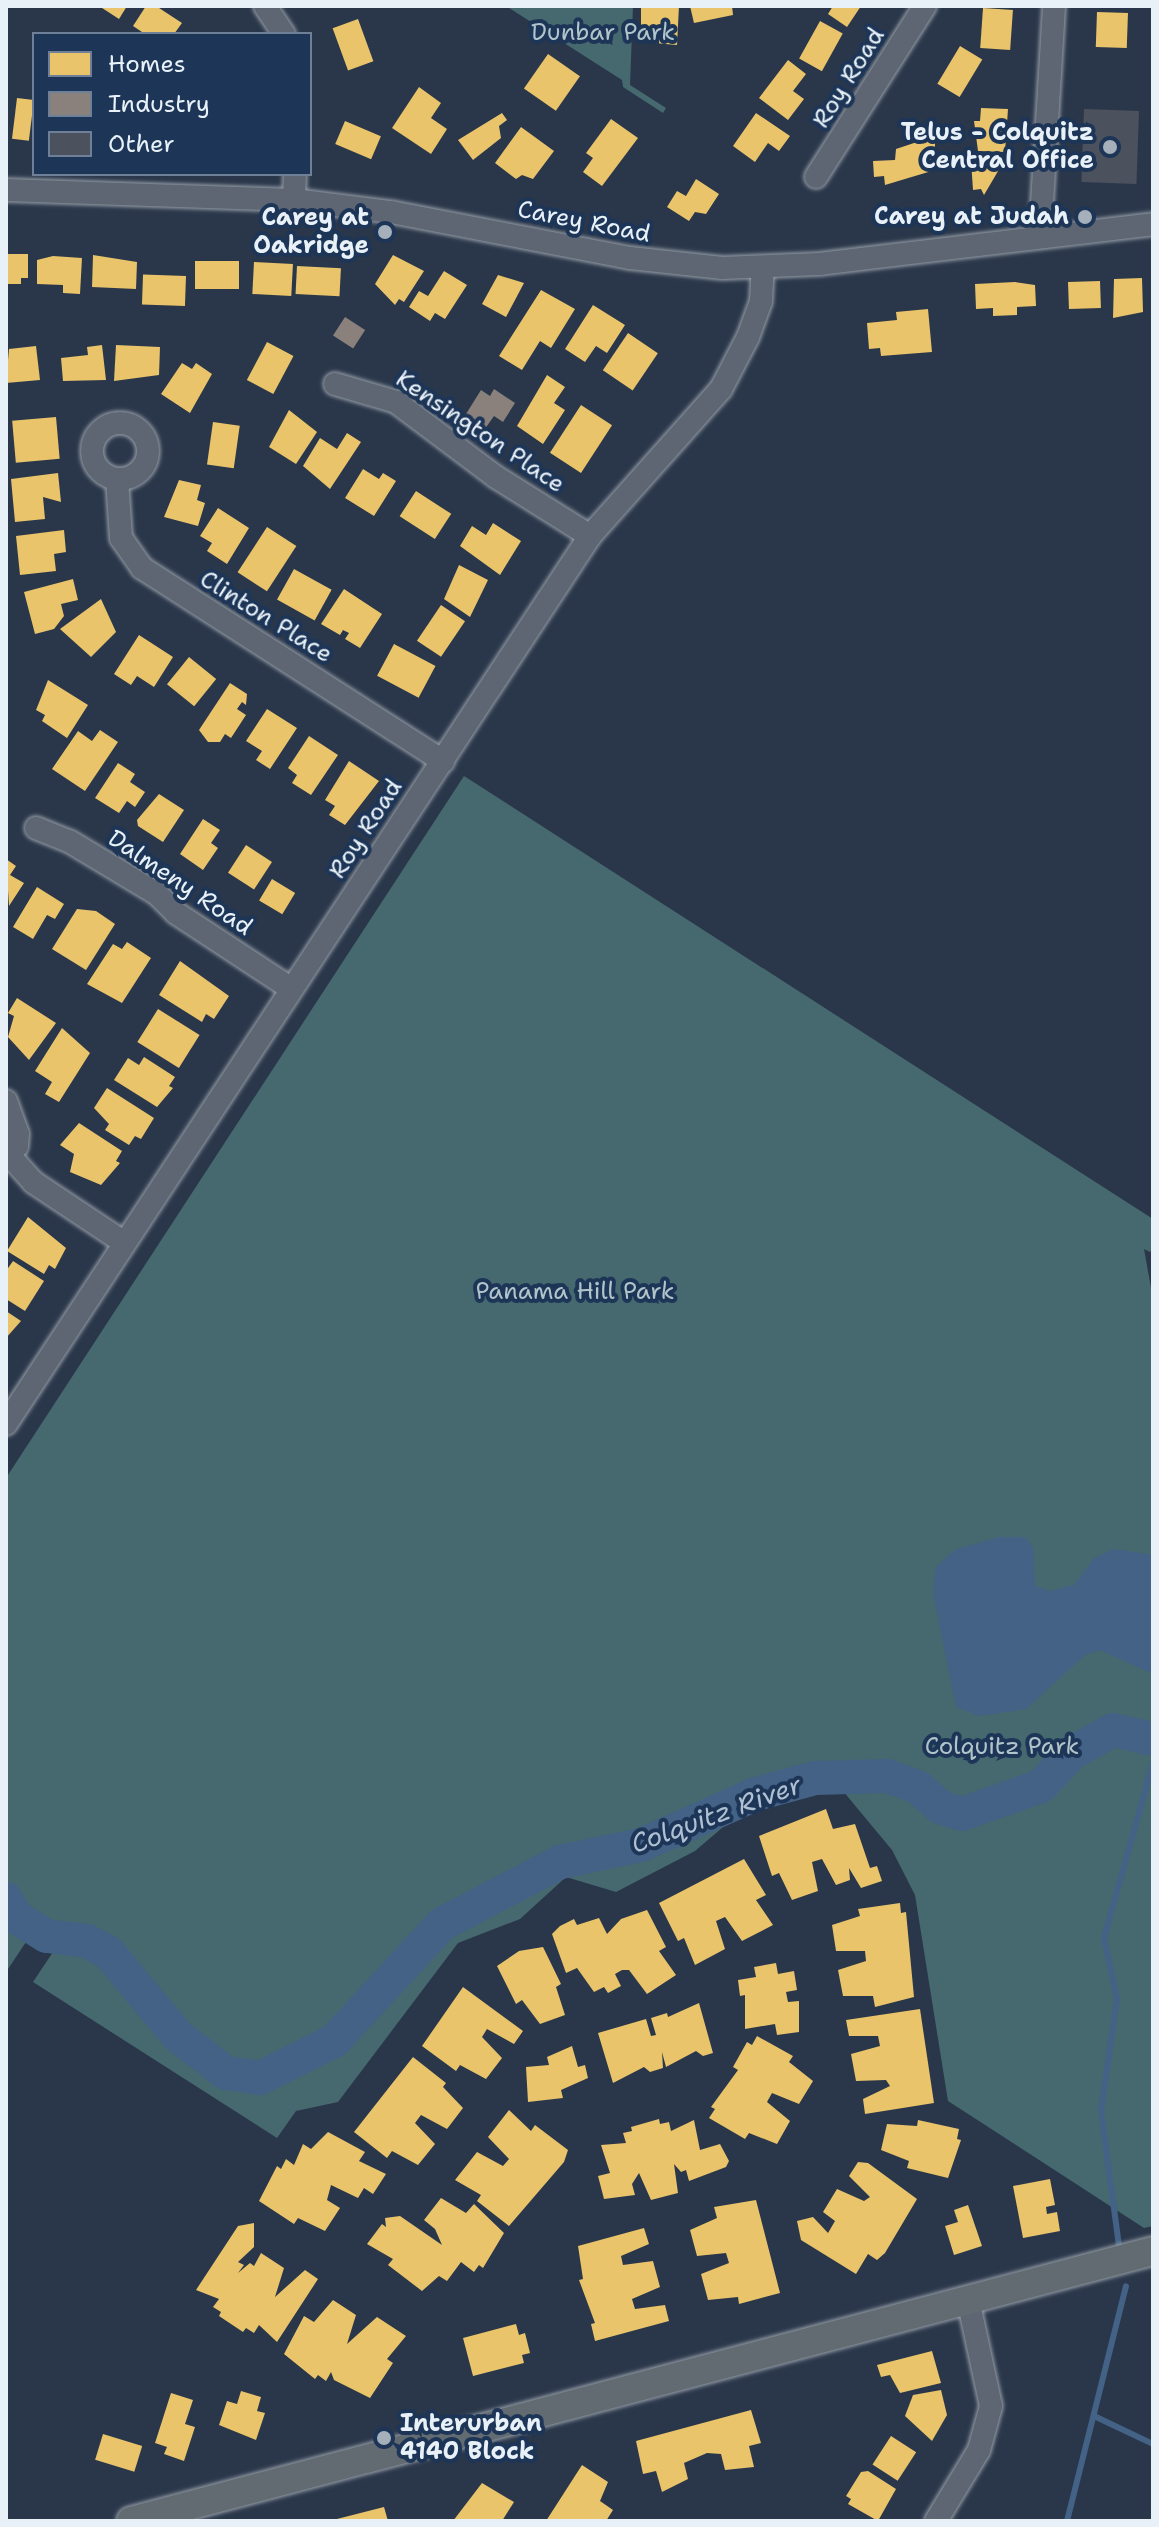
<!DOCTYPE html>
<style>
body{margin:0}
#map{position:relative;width:1159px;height:2527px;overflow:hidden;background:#2a374a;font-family:"Shantell Sans",sans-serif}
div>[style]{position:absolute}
.green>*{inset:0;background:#45696f}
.water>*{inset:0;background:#436286}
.homes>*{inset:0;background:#e9c46a;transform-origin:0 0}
.industry>*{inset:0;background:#8a817c;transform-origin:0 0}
.stream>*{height:6px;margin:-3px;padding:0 3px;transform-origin:3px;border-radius:3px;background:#436286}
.river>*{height:34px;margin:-17px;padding:0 17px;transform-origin:17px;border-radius:17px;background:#436286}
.building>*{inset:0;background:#4c525d;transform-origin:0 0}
.roads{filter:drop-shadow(0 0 2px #959da7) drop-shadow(0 0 2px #959da7)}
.minor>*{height:22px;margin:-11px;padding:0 11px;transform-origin:11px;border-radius:11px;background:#5d6672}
.minor>.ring{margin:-11px;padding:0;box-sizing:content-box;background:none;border:22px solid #5d6672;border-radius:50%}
.major>*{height:28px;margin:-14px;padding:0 14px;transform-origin:14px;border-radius:14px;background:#636b72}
.dots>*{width:22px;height:22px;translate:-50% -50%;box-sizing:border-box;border:4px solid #1d3557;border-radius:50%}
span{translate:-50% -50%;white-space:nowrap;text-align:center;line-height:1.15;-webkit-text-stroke:8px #1d3557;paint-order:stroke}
.park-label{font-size:24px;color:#b0c4ca}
.street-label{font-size:24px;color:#e8f1f8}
.poi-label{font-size:24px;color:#e8f1f8;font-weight:700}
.right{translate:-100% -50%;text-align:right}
.left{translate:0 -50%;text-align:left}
.water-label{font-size:26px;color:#afc0d2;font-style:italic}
.frame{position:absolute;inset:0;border:8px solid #e8f1f8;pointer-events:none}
.legend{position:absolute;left:32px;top:32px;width:280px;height:144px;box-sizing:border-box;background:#1d3557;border:2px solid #6e8097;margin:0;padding:10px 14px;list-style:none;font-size:24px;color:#e8f1f8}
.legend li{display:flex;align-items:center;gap:16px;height:40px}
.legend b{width:40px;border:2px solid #6e8097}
</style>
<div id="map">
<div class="green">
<div style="clip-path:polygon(506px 6px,633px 6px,630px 85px,666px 108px,663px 113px,623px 87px,622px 80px)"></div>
<div style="clip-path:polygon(464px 776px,1153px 1219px,1153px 1247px,1150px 1252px,1144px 1249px,1153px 1299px,1153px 2226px,1144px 2228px,948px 2101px,915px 1895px,892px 1850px,833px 1779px,743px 1810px,695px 1851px,616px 1892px,566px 1877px,520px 1919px,458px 1943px,338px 2102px,296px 2111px,277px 2138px,33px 1982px,63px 1937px,36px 1927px,6px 1972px,6px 1478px)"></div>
</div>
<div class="water">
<div style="clip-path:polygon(999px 1537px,1025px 1537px,1033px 1547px,1035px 1586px,1050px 1591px,1074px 1585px,1094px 1558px,1114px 1549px,1153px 1555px,1153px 1674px,1100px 1650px,1085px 1655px,1026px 1709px,979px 1716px,956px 1707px,933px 1593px,936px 1567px,955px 1550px)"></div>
</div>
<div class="homes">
<div style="clip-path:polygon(99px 6px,127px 6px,119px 19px)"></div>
<div style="clip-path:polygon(146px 6px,156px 6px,182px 23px,174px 34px,145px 34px,133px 26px)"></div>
<div style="clip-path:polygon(641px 6px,679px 6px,677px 45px,654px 43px,655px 28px,641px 27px)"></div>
<div style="clip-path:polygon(690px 6px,732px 6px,733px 15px,694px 23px)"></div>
<div style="clip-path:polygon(833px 6px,861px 6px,847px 27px,828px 14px)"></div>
<div style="left:983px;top:8px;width:30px;height:40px;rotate:4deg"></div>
<div style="left:1097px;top:12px;width:31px;height:35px;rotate:2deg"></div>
<div style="left:358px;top:19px;width:45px;height:27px;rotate:70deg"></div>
<div style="left:820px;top:21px;width:26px;height:43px;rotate:29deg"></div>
<div style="left:960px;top:46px;width:26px;height:44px;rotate:31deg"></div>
<div style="left:548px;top:54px;width:39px;height:42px;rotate:35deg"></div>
<div style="clip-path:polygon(788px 60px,806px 74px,793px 91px,804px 99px,788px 120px,759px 98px)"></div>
<div style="clip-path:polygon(419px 87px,441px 103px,431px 118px,447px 129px,431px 154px,392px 128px)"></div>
<div style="left:17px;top:98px;width:17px;height:41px;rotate:7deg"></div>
<div style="clip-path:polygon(981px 108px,1008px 109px,1005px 152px,978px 151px,974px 121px,980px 121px)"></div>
<div style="clip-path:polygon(502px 113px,507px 120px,499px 126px,501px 138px,473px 160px,458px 140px)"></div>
<div style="clip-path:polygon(756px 113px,790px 136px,779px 151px,768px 143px,755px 162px,733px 146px)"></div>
<div style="clip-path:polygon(611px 119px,638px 138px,602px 186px,583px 172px,593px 158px,586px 153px)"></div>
<div style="left:345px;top:121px;width:39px;height:25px;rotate:23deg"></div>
<div style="clip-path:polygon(521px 127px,554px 151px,533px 179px,522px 175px,516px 179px,495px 163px)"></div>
<div style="clip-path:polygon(935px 136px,935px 170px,885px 185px,884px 176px,874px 177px,873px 161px,895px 160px,896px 149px)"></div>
<div style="clip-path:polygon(979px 158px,1004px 161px,984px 195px,981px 189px,973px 190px,971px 161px)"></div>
<div style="clip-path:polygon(696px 179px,719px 194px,706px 214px,695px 212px,689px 221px,667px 207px,677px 191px,686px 196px)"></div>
<div style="clip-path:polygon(6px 254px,28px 254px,28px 278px,21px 278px,21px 284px,6px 284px)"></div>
<div style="clip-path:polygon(93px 255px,137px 262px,136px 289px,92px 287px)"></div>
<div style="clip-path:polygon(393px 255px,424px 271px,404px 302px,399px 299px,395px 305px,375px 284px)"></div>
<div style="clip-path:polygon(53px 256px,82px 258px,80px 294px,63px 293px,63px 285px,37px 284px,37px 260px)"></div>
<div style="left:195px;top:261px;width:44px;height:28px"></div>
<div style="left:254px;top:262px;width:39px;height:32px;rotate:3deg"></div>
<div style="left:297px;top:266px;width:44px;height:28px;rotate:3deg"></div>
<div style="clip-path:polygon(444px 271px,467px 285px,445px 319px,435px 313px,430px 321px,409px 307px,419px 291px,428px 296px)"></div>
<div style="clip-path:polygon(498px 275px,524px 283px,506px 317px,482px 304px)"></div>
<div style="left:186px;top:276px;width:30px;height:43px;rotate:92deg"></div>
<div style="clip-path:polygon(1142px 278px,1143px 312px,1113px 318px,1114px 279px)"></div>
<div style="left:1100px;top:281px;width:27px;height:32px;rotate:88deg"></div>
<div style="clip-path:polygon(1015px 282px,1035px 285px,1036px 306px,1017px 307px,1017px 315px,993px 316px,993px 308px,976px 309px,975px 284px)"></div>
<div style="clip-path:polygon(541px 290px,575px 309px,551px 348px,540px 341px,522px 370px,499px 356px)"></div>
<div style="clip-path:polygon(593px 305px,625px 325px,607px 353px,596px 346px,585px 362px,565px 349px)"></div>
<div style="clip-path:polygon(928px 309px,932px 352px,881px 356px,880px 348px,869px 349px,867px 323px,897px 320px,896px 312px)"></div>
<div style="left:628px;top:333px;width:36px;height:45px;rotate:34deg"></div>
<div style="left:267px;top:342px;width:30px;height:43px;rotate:28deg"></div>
<div style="clip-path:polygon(102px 345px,106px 380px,63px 381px,61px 358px,88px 355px,87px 347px)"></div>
<div style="clip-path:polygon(116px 345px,160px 347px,159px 375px,114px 381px)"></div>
<div style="clip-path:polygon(36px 346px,40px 380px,6px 383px,9px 349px)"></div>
<div style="clip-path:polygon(182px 363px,192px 369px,196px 363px,212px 374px,190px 413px,161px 394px)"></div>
<div style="clip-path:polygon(547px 375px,565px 387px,554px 403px,565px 410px,543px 444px,517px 426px)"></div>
<div style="left:581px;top:405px;width:37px;height:57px;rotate:33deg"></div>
<div style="clip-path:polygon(289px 410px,317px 432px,296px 464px,269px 447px)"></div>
<div style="left:56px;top:417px;width:42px;height:44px;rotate:85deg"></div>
<div style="left:213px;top:422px;width:27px;height:43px;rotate:8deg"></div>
<div style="clip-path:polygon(347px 433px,361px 442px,330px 489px,303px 466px,320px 438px,337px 449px)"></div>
<div style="clip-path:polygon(363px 469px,379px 479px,383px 473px,396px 481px,374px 516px,345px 498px)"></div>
<div style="clip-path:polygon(58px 473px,61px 502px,43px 497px,45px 519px,15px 522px,11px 479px)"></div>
<div style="clip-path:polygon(179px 480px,201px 485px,197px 500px,205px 503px,198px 526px,164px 517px)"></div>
<div style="left:416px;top:491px;width:42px;height:30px;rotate:33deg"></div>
<div style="clip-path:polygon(218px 508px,249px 528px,227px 564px,207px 551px,212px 543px,200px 536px)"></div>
<div style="clip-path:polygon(493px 523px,521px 541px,500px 575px,460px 546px,472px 526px,486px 535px)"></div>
<div style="left:267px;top:527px;width:35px;height:54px;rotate:33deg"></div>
<div style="clip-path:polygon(64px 530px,66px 552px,54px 554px,56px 571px,20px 575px,16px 536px)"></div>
<div style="clip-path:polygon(459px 565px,488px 580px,470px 617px,444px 599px)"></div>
<div style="left:294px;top:569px;width:43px;height:35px;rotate:29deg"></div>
<div style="clip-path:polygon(73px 579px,78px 600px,61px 604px,64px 616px,54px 629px,35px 634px,24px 592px)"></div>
<div style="clip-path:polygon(344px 589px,382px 614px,360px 648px,345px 639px,349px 633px,343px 630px,340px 635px,321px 624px)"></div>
<div style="clip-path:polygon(101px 599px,116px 632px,91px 657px,60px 629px)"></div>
<div style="left:441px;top:605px;width:29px;height:43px;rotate:34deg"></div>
<div style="clip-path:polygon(139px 635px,173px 657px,154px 687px,137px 676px,131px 685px,114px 674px)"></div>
<div style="left:394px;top:644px;width:47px;height:36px;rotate:28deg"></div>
<div style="left:189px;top:657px;width:35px;height:35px;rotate:39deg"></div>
<div style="clip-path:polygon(48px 680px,88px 705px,67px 738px,42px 721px,45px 715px,36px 710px)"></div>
<div style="clip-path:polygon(230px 683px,247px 694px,246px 705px,242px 702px,237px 709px,246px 715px,231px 738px,225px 734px,220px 742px,208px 742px,199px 730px)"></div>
<div style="clip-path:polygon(267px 709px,297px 728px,270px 769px,256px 760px,262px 751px,246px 741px)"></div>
<div style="clip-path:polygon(100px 730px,118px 742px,85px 791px,52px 769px,78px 731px,92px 741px)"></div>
<div style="clip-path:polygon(309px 736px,338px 755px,311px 795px,292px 783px,297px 775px,288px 768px)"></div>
<div style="clip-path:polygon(349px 761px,379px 781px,345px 825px,329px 815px,335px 806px,325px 800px)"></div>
<div style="clip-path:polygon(118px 763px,135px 774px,130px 782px,145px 792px,135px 807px,127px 801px,119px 813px,95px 798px)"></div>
<div style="clip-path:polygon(159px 794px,184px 810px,163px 842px,138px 826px,137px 820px)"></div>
<div style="clip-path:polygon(203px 819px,220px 830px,211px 843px,218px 848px,203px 870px,180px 854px)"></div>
<div style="left:246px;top:845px;width:31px;height:33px;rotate:33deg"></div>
<div style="clip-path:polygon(6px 859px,16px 866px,10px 875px,24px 883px,9px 906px)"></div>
<div style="left:272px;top:879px;width:27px;height:25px;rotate:31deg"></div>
<div style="clip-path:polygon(37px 887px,64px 904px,55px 919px,47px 915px,33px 939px,13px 927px)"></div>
<div style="clip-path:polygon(77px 909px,96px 911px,115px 924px,86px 970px,52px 949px)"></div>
<div style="clip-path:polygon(127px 942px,151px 958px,122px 1003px,87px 984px,113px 944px,122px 949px)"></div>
<div style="clip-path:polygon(180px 961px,229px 996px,214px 1019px,206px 1014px,202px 1022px,159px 995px)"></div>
<div style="clip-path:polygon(17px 998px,56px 1023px,29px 1060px,8px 1037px,14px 1016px,8px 1013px)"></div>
<div style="left:158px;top:1009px;width:49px;height:39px;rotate:32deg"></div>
<div style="clip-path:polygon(62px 1028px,90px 1053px,59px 1102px,45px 1094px,52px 1082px,35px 1071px)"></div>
<div style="clip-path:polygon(144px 1057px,175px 1077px,169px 1086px,173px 1088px,157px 1107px,114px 1080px,128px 1058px,139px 1065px)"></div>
<div style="clip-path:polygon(107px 1088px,154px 1118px,141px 1139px,135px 1136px,129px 1145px,105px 1130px,109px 1124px,94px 1108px)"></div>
<div style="clip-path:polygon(79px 1123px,122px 1151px,116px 1161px,120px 1163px,101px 1185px,70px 1172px,74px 1154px,60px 1145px)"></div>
<div style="clip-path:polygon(28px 1217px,66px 1248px,55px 1269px,49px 1265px,44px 1274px,7px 1251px)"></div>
<div style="clip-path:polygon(13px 1261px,44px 1281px,25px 1311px,6px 1299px,6px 1271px)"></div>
<div style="clip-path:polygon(6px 1311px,21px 1321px,6px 1338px)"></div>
<div style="clip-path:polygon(826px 1809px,833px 1829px,855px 1824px,870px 1868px,877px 1866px,882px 1881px,861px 1888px,849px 1868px,850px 1880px,836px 1885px,822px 1859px,812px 1862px,818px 1891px,792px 1900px,779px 1873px,772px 1876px,759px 1836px)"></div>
<div style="clip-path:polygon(744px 1859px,766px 1895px,756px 1900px,773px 1925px,742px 1941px,725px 1917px,716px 1921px,725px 1949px,695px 1965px,684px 1938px,678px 1941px,659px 1903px)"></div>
<div style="clip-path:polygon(900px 1903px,901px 1913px,906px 1912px,914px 1997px,875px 2007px,873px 1996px,843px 1996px,838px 1970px,866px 1961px,865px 1951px,836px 1951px,832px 1925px,860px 1916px,858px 1909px)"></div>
<div style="clip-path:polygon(647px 1910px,666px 1947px,659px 1951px,676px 1975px,647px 1994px,629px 1970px,622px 1970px,615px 1974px,621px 1986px,608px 1993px,604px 1987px,594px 1992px,577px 1968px,566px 1973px,552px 1934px,560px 1926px,574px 1919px,577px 1925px,599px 1918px,607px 1934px,621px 1919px)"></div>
<div style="clip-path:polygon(543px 1947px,561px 1984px,556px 1987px,565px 2015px,540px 2024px,522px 2000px,516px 2004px,497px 1966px,519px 1951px)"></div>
<div style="clip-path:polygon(776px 1963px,778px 1974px,794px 1971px,797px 1990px,786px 1992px,788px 2002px,799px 2001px,799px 2032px,777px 2035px,775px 2024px,745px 2029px,745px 1995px,740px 1996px,738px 1980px,756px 1977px,754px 1967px)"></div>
<div style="clip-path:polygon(463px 1987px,523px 2031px,514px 2044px,487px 2029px,482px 2037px,502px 2058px,486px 2079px,460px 2065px,456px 2071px,422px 2046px)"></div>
<div style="clip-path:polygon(699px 2003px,713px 2053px,703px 2056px,696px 2051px,666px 2067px,662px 2052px,663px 2068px,650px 2072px,644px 2067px,613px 2083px,598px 2033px,646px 2019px,651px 2036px,656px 2035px,651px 2018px,667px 2013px,668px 2017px)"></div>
<div style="clip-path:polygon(920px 2009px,934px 2103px,865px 2114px,863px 2099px,890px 2086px,886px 2080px,856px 2081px,851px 2054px,880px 2046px,878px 2036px,849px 2036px,846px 2020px)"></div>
<div style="clip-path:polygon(757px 2036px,793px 2056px,789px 2062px,813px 2081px,799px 2104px,772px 2093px,767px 2102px,790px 2121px,777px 2144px,749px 2133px,745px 2139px,709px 2118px,715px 2109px,711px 2107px,738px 2070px,733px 2067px,747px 2042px,752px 2045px)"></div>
<div style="clip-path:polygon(572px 2046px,578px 2067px,585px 2065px,588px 2078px,561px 2090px,563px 2098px,528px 2102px,526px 2067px,549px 2065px,547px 2057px)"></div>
<div style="clip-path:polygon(413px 2057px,446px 2083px,443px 2087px,463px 2108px,447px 2129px,421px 2115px,415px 2123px,435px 2144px,418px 2165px,392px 2151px,387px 2158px,354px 2132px)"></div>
<div style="clip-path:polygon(509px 2110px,531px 2131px,535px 2125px,568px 2150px,564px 2162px,509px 2226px,477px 2201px,481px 2195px,455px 2180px,477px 2152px,503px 2166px,509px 2159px,488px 2137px)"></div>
<div style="clip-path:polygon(659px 2119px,660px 2124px,669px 2122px,671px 2131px,694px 2120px,700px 2150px,720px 2144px,729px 2161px,726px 2167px,689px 2181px,686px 2170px,681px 2172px,674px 2164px,678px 2193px,651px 2200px,639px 2173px,632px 2184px,635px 2195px,604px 2199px,598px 2176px,610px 2173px,601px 2145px,626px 2143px,623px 2133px,632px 2131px,631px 2127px)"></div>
<div style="clip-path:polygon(918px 2120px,959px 2129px,957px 2139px,961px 2140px,948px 2178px,907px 2168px,909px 2161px,881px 2150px,887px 2124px,917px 2126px)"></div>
<div style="clip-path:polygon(328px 2132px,365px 2152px,359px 2161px,386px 2174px,373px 2194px,364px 2188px,358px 2198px,331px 2185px,327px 2200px,340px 2208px,325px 2231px,298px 2218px,294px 2224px,259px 2201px,277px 2166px,281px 2169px,286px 2159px,294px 2165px,303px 2144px,311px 2149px)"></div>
<div style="clip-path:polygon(858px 2162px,868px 2163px,917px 2199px,885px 2253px,877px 2260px,868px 2254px,856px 2274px,801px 2240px,797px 2221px,813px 2217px,828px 2233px,835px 2221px,823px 2212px,837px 2189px,864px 2201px,870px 2197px,849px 2176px)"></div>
<div style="clip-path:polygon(1050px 2179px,1055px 2205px,1046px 2207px,1047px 2214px,1057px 2212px,1060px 2231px,1023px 2238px,1013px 2186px)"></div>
<div style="clip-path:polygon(441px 2198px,466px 2213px,474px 2204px,504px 2233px,483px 2268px,479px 2265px,474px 2272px,461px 2262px,447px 2281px,439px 2276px,422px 2291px,388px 2265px,393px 2259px,367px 2244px,382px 2224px,386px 2227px,385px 2218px,400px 2216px,442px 2245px,435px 2229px,424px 2220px)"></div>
<div style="clip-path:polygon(756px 2200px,780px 2293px,739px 2304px,738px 2297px,708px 2300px,701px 2274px,729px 2263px,726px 2253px,697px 2256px,690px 2230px,717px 2218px,714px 2207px)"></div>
<div style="clip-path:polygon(968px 2205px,982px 2246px,954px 2255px,945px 2226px,958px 2222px,954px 2210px)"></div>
<div style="clip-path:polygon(254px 2223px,254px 2247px,238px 2262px,244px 2265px,238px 2273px,250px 2263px,254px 2266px,261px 2253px,284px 2268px,275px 2297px,305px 2270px,318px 2279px,277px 2342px,259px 2325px,254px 2333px,246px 2328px,243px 2332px,219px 2316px,221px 2312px,213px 2307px,219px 2299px,196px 2290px,238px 2226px)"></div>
<div style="clip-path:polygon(644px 2228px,649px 2244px,621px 2256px,623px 2265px,653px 2261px,660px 2287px,632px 2299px,635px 2309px,665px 2305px,669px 2321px,595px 2341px,591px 2324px,595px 2323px,579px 2280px,583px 2279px,578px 2246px)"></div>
<div style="clip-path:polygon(333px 2300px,356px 2315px,347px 2344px,377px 2317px,406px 2336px,387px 2359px,393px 2363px,370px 2398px,334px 2380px,331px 2372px,326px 2381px,318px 2375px,315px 2379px,284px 2354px,304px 2316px,314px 2322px)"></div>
<div style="clip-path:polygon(516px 2324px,519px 2335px,525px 2333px,530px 2353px,522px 2355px,524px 2363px,473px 2376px,463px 2338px)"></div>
<div style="clip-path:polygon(932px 2351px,941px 2383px,900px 2393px,890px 2375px,881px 2377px,877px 2365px)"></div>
<div style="clip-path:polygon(941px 2390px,947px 2415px,932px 2441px,905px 2416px,913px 2395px)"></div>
<div style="clip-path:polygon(241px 2391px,261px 2397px,257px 2411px,265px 2413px,256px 2440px,219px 2425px,227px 2401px,237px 2404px)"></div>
<div style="clip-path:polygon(171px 2393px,193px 2400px,185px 2424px,195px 2427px,184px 2461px,164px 2454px,167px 2447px,155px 2443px)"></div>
<div style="clip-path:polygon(751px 2410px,761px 2443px,749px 2446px,754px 2467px,725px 2470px,721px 2454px,707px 2453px,684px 2463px,688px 2479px,662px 2492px,656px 2471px,643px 2474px,636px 2441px)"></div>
<div style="left:103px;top:2434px;width:41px;height:27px;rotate:17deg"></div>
<div style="left:891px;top:2436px;width:30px;height:34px;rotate:33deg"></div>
<div style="clip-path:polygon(582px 2465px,608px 2482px,600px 2501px,613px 2510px,606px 2521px,546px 2521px)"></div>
<div style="clip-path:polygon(868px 2471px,896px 2489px,878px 2521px,848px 2504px,851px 2499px,846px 2496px,861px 2472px)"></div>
<div style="clip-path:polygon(482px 2483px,514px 2502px,502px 2521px,453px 2521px)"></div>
<div style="clip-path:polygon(384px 2507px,388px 2521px,334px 2521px,333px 2520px)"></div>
</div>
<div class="industry">
<div style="left:345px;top:317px;width:24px;height:22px;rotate:33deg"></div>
<div style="clip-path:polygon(494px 389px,515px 403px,503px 422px,494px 416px,482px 433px,466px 414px,481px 390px,490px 396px)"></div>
</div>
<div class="stream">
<div style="left:1119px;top:2246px;width:136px;rotate:-97.6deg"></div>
<div style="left:1101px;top:2111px;width:113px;rotate:-81.9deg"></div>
<div style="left:1117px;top:1999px;width:62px;rotate:-102deg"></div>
<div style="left:1104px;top:1938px;width:182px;rotate:-74.4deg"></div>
<div style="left:1094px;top:2416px;width:65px;rotate:25.4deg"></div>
<div style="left:1067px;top:2521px;width:242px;rotate:-75.9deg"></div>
</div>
<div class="river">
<div style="left:6px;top:1899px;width:21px;rotate:61deg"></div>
<div style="left:16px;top:1917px;width:36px;rotate:32deg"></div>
<div style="left:47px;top:1936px;width:40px;rotate:7.1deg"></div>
<div style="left:87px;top:1941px;width:24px;rotate:28deg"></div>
<div style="left:108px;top:1952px;width:109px;rotate:50.2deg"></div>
<div style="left:178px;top:2036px;width:61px;rotate:37.6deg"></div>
<div style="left:226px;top:2073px;width:34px;rotate:8deg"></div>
<div style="left:260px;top:2078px;width:83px;rotate:-26.6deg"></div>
<div style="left:334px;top:2041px;width:159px;rotate:-47.3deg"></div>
<div style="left:442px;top:1924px;width:133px;rotate:-27.7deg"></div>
<div style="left:560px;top:1862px;width:83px;rotate:-11.9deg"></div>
<div style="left:641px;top:1845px;width:126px;rotate:-23.9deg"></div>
<div style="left:756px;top:1794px;width:61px;rotate:-15.2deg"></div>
<div style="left:815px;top:1778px;width:72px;rotate:-1.6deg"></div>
<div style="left:887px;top:1776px;width:33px;rotate:20deg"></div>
<div style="left:918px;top:1787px;width:30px;rotate:42deg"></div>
<div style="left:940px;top:1807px;width:23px;rotate:18deg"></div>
<div style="left:962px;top:1814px;width:84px;rotate:-19.5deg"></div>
<div style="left:1041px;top:1786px;width:45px;rotate:-46.8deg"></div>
<div style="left:1072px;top:1753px;width:47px;rotate:-29.3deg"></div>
<div style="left:1113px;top:1730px;width:41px;rotate:12.7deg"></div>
</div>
<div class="building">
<div style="left:1084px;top:109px;width:55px;height:73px;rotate:2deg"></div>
</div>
<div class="roads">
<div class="minor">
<div style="left:265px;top:6px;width:34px;rotate:56deg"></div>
<div style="left:816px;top:177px;width:203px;rotate:-57.5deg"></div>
<div style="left:6px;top:190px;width:288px;rotate:2deg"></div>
<div style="left:294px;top:200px;width:98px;rotate:7.1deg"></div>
<div style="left:391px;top:212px;width:243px;rotate:10.9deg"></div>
<div style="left:630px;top:258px;width:93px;rotate:6.2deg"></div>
<div style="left:722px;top:268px;width:97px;rotate:-2.4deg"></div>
<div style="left:819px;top:264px;width:336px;rotate:-6.8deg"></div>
<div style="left:294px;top:200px;width:26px;rotate:-88deg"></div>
<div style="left:1040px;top:236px;width:230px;rotate:-86.5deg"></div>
<div style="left:335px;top:384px;width:64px;rotate:16.4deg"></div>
<div style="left:396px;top:402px;width:125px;rotate:36.9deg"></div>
<div style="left:496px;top:477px;width:111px;rotate:32.1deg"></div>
<div class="ring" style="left:92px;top:423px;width:34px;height:34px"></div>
<div style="left:117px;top:479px;width:59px;rotate:86.1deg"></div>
<div style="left:121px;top:538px;width:37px;rotate:55deg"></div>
<div style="left:142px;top:568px;width:358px;rotate:32.7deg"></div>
<div style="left:36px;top:828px;width:35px;rotate:22deg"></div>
<div style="left:69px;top:841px;width:103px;rotate:31.1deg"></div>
<div style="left:157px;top:894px;width:27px;rotate:45deg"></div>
<div style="left:176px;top:913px;width:136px;rotate:33.3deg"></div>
<div style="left:6px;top:1101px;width:35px;rotate:70deg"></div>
<div style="left:18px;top:1134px;width:12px;rotate:95deg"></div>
<div style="left:17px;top:1146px;width:16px;rotate:135deg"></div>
<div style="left:9px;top:1155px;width:36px;rotate:48deg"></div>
<div style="left:33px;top:1182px;width:108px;rotate:33.7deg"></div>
<div style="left:6px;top:1424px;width:1063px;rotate:-56.67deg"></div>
<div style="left:590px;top:536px;width:197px;rotate:-48.3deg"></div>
<div style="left:721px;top:389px;width:59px;rotate:-62.6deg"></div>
<div style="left:748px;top:337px;width:38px;rotate:-70deg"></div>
<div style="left:761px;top:301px;width:33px;rotate:-87deg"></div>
<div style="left:936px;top:2521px;width:83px;rotate:-58.8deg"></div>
<div style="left:979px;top:2450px;width:46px;rotate:-74.7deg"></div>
<div style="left:991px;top:2406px;width:108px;rotate:-102.2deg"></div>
</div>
<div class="major">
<div style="left:131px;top:2521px;width:1057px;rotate:-14.8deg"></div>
</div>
</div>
<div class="dots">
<div style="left:1110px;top:147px;background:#a6b0bb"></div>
<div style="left:1085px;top:217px;background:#a6b0bb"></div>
<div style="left:385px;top:232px;background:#a6b0bb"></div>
<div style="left:384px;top:2438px;background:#a6b0bb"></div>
</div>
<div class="park-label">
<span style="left:603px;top:33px">Dunbar Park</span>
<span style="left:575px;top:1292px">Panama Hill Park</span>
<span style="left:1002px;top:1747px">Colquitz Park</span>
</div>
<div class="street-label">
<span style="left:849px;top:78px;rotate:-58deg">Roy Road</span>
<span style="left:584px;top:222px;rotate:11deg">Carey Road</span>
<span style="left:480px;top:432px;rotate:34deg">Kensington Place</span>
<span style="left:266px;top:617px;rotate:32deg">Clinton Place</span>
<span style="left:366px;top:829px;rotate:-57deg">Roy Road</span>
<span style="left:180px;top:883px;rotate:34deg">Dalmeny Road</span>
</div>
<div class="poi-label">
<span class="right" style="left:1094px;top:147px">Telus - Colquitz<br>Central Office</span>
<span class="right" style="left:1069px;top:217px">Carey at Judah</span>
<span class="right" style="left:369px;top:232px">Carey at<br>Oakridge</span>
<span class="left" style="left:400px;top:2438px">Interurban<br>4140 Block</span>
</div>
<div class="water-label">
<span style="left:716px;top:1814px;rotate:-20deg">Colquitz River</span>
</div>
<div class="frame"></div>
<ul class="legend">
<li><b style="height:22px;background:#e9c46a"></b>Homes</li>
<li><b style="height:22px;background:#8a817c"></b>Industry</li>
<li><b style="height:22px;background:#4c525d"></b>Other</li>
</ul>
</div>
